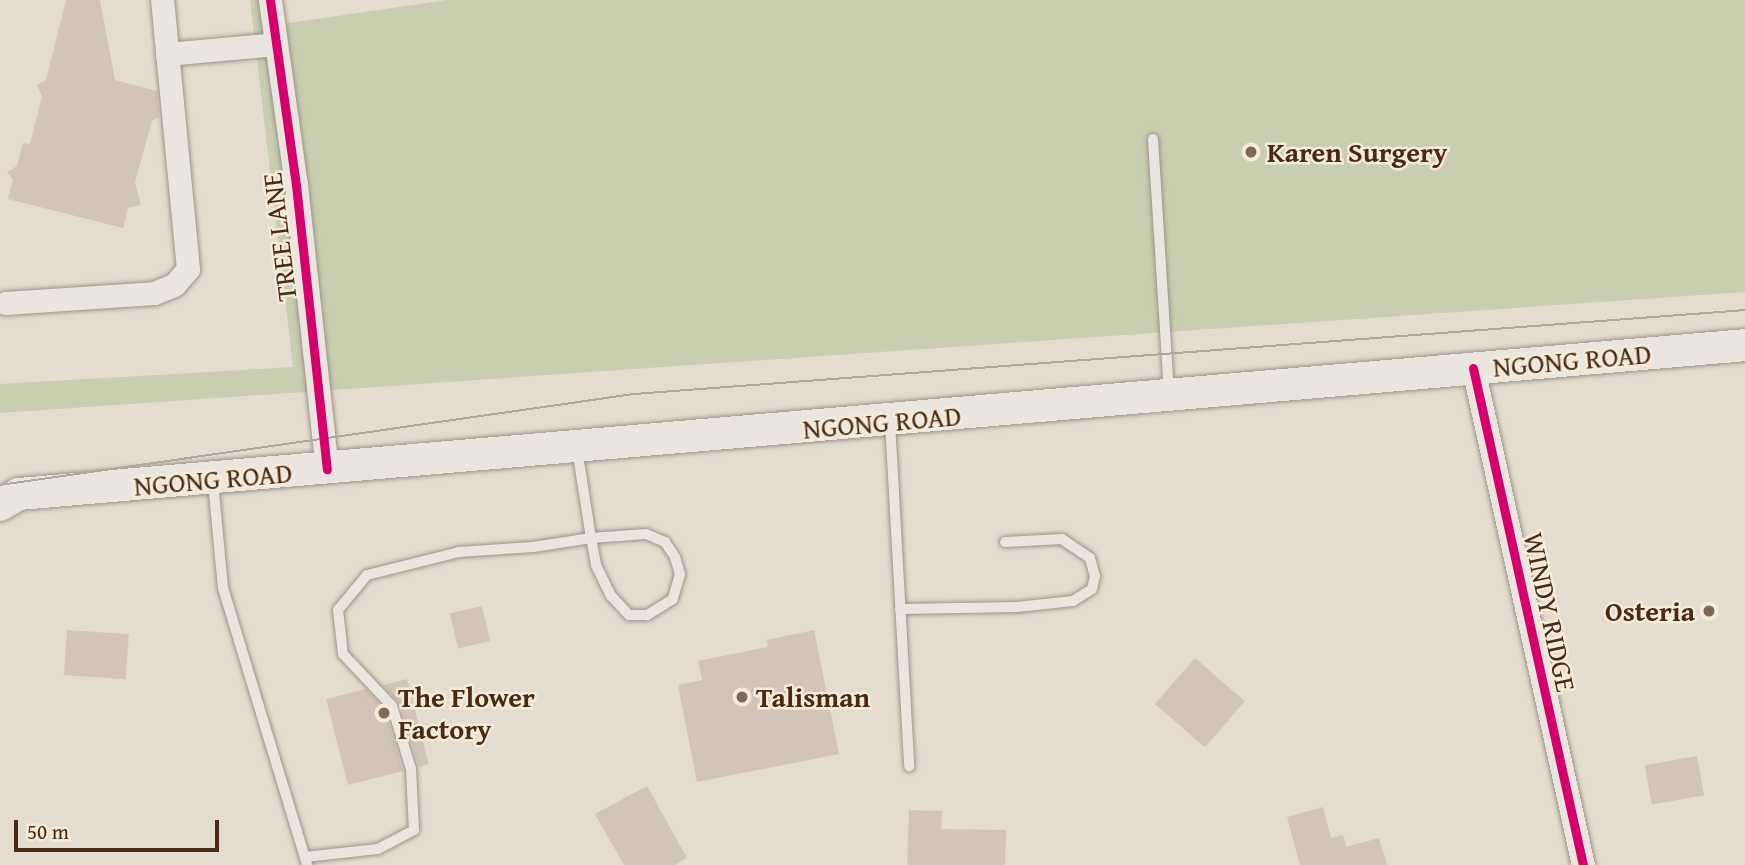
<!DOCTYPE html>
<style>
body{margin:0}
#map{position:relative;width:1745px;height:865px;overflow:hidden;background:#e4dcce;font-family:"Gentium Book Plus",serif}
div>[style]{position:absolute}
.green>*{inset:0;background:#caceb0}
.building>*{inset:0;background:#d2c4b8;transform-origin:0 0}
.roads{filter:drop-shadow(0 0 2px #9c9489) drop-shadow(0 0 2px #9c9489)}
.service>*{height:10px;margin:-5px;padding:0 5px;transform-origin:5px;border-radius:5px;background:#eae6df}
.minor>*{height:23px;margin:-11.5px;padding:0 11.5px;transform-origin:11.5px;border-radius:11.5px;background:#eae6df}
.secondary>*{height:32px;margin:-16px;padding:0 16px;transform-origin:16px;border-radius:16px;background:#eae6df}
.tram>*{height:2px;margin:-1px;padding:0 1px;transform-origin:1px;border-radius:1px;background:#aea79f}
.cycleway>*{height:9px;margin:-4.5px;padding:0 4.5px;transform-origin:4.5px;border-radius:4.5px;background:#d6006c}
.dots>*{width:19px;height:19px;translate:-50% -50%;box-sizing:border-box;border:4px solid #f4ebd9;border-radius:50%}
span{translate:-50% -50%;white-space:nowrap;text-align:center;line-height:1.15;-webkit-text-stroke:5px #f4ebd9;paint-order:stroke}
.poi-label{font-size:28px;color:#492a15;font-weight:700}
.left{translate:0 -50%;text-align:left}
.right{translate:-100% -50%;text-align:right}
.street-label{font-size:28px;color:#492a15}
.scale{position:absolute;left:14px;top:820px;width:205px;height:32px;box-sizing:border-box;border:4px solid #492a15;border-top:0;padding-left:9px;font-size:21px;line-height:24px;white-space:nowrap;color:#492a15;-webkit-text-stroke:5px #f4ebd9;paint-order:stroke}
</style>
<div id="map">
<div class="green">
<div style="clip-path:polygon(250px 0,277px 0,282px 24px,447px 0,1745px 0,1745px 292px,0 413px,0 384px,293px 367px)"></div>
</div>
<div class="building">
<div style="clip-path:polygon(66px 0,100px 0,115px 80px,157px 91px,159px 117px,152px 121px,135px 182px,141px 205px,128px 208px,123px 228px,8px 199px,13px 180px,7px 172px,17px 166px,23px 143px,30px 144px,42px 96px,37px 85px,46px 80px)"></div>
<div style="left:482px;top:606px;width:36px;height:33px;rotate:77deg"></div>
<div style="left:67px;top:630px;width:62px;height:45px;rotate:4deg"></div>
<div style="clip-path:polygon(814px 630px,839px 754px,697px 782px,678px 685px,702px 680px,698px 661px,768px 647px,767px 640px)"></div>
<div style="left:1195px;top:658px;width:66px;height:61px;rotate:41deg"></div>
<div style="clip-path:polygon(407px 679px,429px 764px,419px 767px,400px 704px,383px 685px)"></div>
<div style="clip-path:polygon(366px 689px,385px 710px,403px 771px,348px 785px,326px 699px)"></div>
<div style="left:1697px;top:756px;width:40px;height:53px;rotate:80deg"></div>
<div style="clip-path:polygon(647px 786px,687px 858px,675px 865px,624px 865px,595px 814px)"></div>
<div style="clip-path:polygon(1323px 807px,1331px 838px,1343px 835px,1346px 847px,1379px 838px,1387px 865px,1300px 865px,1287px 817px)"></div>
<div style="clip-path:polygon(909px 810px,942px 811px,941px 829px,1006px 830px,1005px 865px,907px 865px)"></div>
</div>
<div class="roads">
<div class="service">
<div style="left:1153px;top:139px;width:255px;rotate:86.4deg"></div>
<div style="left:890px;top:422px;width:345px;rotate:86.8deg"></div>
<div style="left:213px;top:482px;width:106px;rotate:84.6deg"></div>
<div style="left:223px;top:588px;width:289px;rotate:73.1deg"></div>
<div style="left:900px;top:609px;width:117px;rotate:-1deg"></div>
<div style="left:1017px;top:607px;width:56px;rotate:-6.1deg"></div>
<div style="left:1073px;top:601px;width:22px;rotate:-32deg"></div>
<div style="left:1092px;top:589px;width:13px;rotate:-77deg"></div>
<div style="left:1095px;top:576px;width:19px;rotate:-106deg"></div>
<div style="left:1090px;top:558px;width:34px;rotate:-146deg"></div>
<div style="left:1062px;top:539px;width:57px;rotate:177deg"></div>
<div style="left:305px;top:857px;width:73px;rotate:-6.3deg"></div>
<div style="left:378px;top:849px;width:41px;rotate:-27.8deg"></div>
<div style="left:414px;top:830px;width:61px;rotate:-92.8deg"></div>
<div style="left:411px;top:769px;width:66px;rotate:-106.8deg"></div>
<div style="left:392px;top:706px;width:71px;rotate:-133.3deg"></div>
<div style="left:343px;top:654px;width:44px;rotate:-96.5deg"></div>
<div style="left:338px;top:610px;width:45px;rotate:-50.4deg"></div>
<div style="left:367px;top:575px;width:95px;rotate:-14deg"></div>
<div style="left:459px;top:552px;width:74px;rotate:-3.9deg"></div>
<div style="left:533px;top:547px;width:59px;rotate:-8.8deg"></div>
<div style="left:591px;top:538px;width:55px;rotate:-4.2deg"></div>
<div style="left:646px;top:534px;width:21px;rotate:23deg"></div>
<div style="left:665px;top:542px;width:18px;rotate:56deg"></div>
<div style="left:675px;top:557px;width:18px;rotate:74deg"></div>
<div style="left:680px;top:574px;width:26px;rotate:106deg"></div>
<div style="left:673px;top:599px;width:31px;rotate:148deg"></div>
<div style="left:647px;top:615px;width:18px;rotate:180deg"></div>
<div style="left:629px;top:615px;width:26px;rotate:-133deg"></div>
<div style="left:611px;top:596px;width:34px;rotate:-116deg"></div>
<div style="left:596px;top:565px;width:27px;rotate:-100deg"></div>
<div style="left:591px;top:538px;width:90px;rotate:-98.9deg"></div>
</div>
<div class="minor">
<div style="left:270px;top:0;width:187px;rotate:82deg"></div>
<div style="left:296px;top:185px;width:286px;rotate:83.8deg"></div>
<div style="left:167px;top:54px;width:109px;rotate:-5.2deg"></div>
<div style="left:5px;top:303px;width:149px;rotate:-3.8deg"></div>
<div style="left:154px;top:293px;width:22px;rotate:-22deg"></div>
<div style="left:174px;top:285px;width:21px;rotate:-49deg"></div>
<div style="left:188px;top:269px;width:270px;rotate:-95.5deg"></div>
<div style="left:1473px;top:368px;width:509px;rotate:77.52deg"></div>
</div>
<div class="secondary">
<div style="left:0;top:505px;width:22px;rotate:-30deg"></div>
<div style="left:19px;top:494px;width:1732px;rotate:-4.93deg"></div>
</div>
</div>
<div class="tram">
<div style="left:0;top:485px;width:640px;rotate:-8.17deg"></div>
<div style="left:634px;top:394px;width:1114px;rotate:-4.32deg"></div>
</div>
<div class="cycleway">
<div style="left:270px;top:0;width:187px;rotate:82deg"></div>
<div style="left:296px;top:185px;width:286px;rotate:83.8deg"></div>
<div style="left:1473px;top:368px;width:509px;rotate:77.52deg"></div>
</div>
<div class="dots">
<div style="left:1251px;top:152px;background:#7f6856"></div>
<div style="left:1709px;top:611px;background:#7f6856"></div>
<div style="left:742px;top:697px;background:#7f6856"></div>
<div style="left:384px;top:713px;background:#7f6856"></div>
</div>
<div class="poi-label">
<span class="left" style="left:1267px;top:152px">Karen Surgery</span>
<span class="right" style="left:1695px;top:611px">Osteria</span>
<span class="left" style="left:398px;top:713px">The Flower<br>Factory</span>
<span class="left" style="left:756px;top:697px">Talisman</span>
</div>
<div class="street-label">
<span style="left:279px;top:237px;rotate:-97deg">TREE LANE</span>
<span style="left:1572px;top:360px;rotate:-5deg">NGONG ROAD</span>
<span style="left:882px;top:422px;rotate:-5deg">NGONG ROAD</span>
<span style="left:213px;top:479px;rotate:-5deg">NGONG ROAD</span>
<span style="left:1550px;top:612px;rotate:78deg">WINDY RIDGE</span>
</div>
<div class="scale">50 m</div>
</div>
